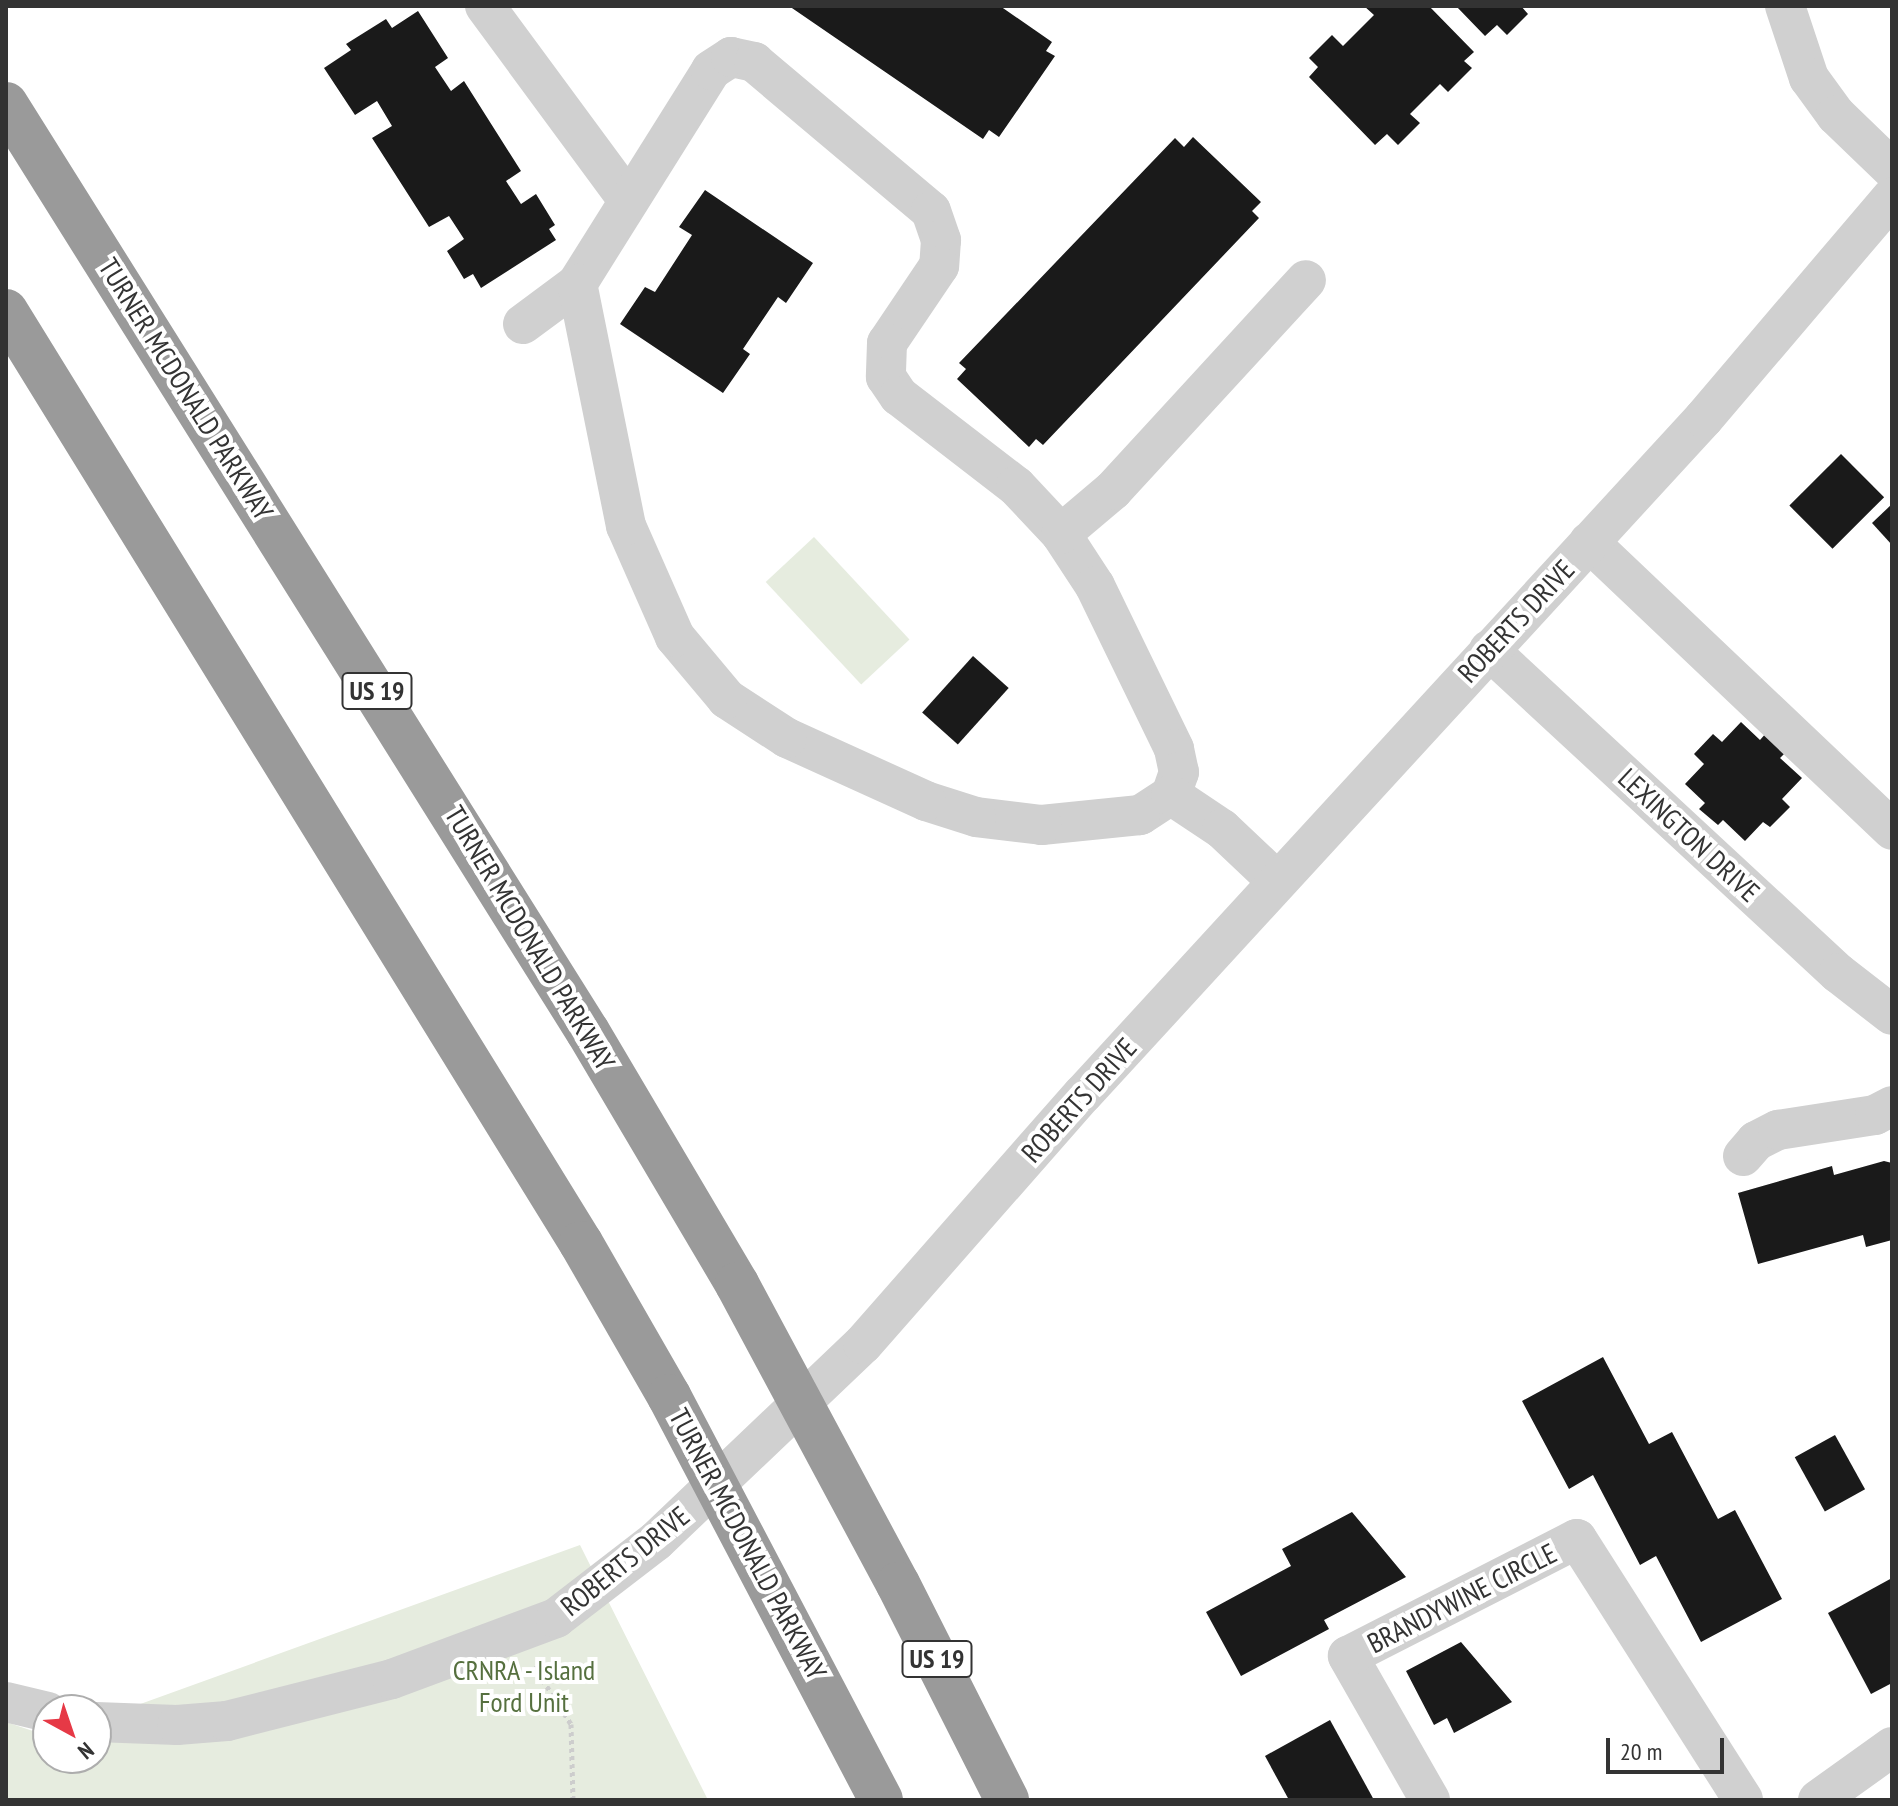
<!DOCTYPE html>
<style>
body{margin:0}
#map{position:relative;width:1898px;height:1806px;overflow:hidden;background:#fff;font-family:"PT Sans Narrow",sans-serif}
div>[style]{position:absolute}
.green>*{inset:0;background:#e6ecdf;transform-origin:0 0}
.building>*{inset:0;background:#1a1a1a;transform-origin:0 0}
.path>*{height:5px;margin-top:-2.5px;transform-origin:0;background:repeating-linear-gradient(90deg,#cdcdcd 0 4px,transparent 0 8px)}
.minor>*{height:40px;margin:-20px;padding:0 20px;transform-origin:20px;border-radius:20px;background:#d0d0d0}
.highway>*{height:44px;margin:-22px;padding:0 22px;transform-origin:22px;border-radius:22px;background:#9a9a9a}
span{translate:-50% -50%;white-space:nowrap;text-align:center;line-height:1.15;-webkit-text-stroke:8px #fff;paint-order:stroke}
.shield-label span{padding:2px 6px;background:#fff;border:2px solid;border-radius:6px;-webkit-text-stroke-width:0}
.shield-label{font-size:26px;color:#333;font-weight:700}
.street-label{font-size:28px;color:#333}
.park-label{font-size:28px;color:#56703f}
.frame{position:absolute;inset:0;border:8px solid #333;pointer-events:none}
.north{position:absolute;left:32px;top:1694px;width:80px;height:80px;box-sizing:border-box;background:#fff;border:2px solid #adadad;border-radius:50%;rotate:140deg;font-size:22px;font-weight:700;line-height:32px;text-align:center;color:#333}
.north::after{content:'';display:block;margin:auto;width:28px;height:36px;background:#e63946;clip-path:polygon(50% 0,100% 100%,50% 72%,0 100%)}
.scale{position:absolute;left:1606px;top:1738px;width:118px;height:36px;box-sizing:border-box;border:4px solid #333;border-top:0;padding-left:10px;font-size:24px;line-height:28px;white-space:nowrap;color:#333;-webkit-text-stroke:6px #fff;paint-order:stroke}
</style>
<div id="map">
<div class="green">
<div style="left:814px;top:537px;width:140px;height:66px;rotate:47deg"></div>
<div style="clip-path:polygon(580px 1545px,708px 1800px,6px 1800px,6px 1722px,48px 1736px,48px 1758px,96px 1758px,96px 1720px)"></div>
</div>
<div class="building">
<div style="clip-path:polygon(789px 6px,1000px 6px,1052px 42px,1046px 51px,1055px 56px,999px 137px,989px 130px,983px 139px)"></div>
<div style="clip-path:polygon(1364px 6px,1429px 6px,1474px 52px,1464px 61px,1472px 68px,1448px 92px,1440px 84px,1410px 114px,1420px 123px,1398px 145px,1387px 134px,1375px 145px,1309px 77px,1318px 67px,1309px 58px,1332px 35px,1343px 46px,1374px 15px)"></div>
<div style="clip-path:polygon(1456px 6px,1521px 6px,1528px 14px,1507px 35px,1497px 25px,1485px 36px)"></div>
<div style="clip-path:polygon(418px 11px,448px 58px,435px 67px,451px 91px,464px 81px,521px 171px,506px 181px,521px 204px,536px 194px,555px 225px,549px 229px,556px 240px,481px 288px,473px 274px,464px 279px,447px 251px,464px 239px,449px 216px,429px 227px,372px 138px,392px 126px,377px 101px,355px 115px,324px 68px,351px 50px,346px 44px,386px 19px,392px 28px)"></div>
<div style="clip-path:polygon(1193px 137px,1261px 202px,1252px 211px,1259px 218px,1043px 445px,1036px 439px,1029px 447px,957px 379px,966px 369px,959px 363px,1175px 138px,1184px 147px)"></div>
<div style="clip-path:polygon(705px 190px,813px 263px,786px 303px,778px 297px,743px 349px,750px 354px,723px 393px,620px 324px,645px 287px,655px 292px,692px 235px,679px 227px)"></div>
<div style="left:1841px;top:454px;width:61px;height:73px;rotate:45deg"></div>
<div style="clip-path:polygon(1892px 504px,1892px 545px,1872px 523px)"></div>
<div style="left:973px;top:656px;width:48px;height:76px;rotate:42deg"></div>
<div style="clip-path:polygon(1741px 722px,1760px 740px,1767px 732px,1787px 751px,1780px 758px,1802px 778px,1782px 799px,1790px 807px,1770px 827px,1763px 822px,1745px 841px,1723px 820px,1718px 825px,1699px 809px,1705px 803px,1685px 784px,1704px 764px,1694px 754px,1713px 734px,1722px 742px)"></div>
<div style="clip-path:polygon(1884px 1161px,1892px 1163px,1892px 1240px,1866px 1247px,1863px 1235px,1758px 1264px,1738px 1193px,1832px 1166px,1834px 1175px)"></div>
<div style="clip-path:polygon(1603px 1357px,1649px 1444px,1672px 1432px,1718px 1519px,1735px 1510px,1782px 1599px,1701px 1642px,1656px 1556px,1640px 1565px,1593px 1475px,1569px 1489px,1522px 1401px)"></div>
<div style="left:1835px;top:1435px;width:62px;height:46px;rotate:61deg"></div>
<div style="clip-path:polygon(1352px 1512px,1406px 1577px,1324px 1620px,1329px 1629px,1241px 1676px,1206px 1612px,1291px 1566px,1282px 1549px)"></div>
<div style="clip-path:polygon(1892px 1578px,1892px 1683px,1871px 1694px,1828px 1613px)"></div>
<div style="clip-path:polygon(1461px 1642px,1512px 1702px,1454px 1733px,1447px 1718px,1434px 1725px,1406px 1671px)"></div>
<div style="clip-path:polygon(1330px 1720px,1374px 1800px,1289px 1800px,1265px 1756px)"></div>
</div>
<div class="path">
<div style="left:534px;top:1666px;width:69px;rotate:57.5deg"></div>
<div style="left:571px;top:1724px;width:76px;rotate:88.5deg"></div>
</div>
<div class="minor">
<div style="left:485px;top:6px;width:242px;rotate:53.6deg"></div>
<div style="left:1785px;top:6px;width:76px;rotate:71.6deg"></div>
<div style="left:1809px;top:78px;width:46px;rotate:53.9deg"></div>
<div style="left:1836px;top:115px;width:78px;rotate:44deg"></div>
<div style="left:523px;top:324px;width:67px;rotate:-36.5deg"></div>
<div style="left:577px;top:284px;width:252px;rotate:-57.9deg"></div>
<div style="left:711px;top:70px;width:24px;rotate:-33deg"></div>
<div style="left:731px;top:57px;width:24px;rotate:12deg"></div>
<div style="left:754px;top:62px;width:231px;rotate:40.1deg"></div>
<div style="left:931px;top:211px;width:31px;rotate:71deg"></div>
<div style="left:941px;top:240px;width:26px;rotate:94deg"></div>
<div style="left:939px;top:266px;width:93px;rotate:124deg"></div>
<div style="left:887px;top:343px;width:34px;rotate:92deg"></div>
<div style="left:886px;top:377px;width:23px;rotate:56deg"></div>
<div style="left:899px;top:396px;width:148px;rotate:37.6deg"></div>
<div style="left:1016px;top:486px;width:66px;rotate:46.8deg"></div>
<div style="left:1061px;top:534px;width:62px;rotate:56.8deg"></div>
<div style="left:1095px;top:586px;width:181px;rotate:64.1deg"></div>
<div style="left:1174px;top:749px;width:24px;rotate:78deg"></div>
<div style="left:1179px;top:772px;width:24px;rotate:109deg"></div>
<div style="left:1171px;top:795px;width:37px;rotate:147deg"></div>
<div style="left:1140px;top:815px;width:99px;rotate:174.2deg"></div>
<div style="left:1042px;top:825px;width:66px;rotate:-173.1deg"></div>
<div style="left:976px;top:817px;width:52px;rotate:-162.3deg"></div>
<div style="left:926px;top:801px;width:153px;rotate:-155.6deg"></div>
<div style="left:787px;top:738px;width:72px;rotate:-147deg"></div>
<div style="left:727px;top:699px;width:81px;rotate:-130deg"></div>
<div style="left:675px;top:637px;width:121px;rotate:-113.8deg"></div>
<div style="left:626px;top:526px;width:247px;rotate:-101.4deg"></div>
<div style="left:1061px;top:534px;width:68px;rotate:-40.2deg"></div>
<div style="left:1113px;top:490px;width:285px;rotate:-47.4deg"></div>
<div style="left:1589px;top:542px;width:418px;rotate:43.5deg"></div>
<div style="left:1489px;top:650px;width:476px;rotate:42.8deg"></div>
<div style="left:1838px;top:973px;width:68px;rotate:37.9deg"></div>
<div style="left:1171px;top:795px;width:61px;rotate:33.7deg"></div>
<div style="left:1222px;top:829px;width:76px;rotate:43.4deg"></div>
<div style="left:1743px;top:1156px;width:20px;rotate:-49deg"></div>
<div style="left:1756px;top:1141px;width:25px;rotate:-27deg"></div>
<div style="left:1778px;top:1130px;width:98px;rotate:-8.8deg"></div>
<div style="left:1875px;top:1115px;width:19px;rotate:-28deg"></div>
<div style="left:6px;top:1702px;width:43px;rotate:13.4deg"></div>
<div style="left:96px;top:1722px;width:81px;rotate:2.1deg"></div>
<div style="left:177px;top:1725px;width:50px;rotate:-4.6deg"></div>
<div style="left:227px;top:1721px;width:170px;rotate:-14.3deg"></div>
<div style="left:392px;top:1679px;width:175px;rotate:-20.4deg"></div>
<div style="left:556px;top:1618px;width:126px;rotate:-37.6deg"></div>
<div style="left:656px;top:1541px;width:286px;rotate:-43.6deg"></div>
<div style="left:863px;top:1344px;width:333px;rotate:-48.7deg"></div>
<div style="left:1083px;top:1094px;width:918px;rotate:-47.43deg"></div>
<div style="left:1704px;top:418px;width:290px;rotate:-49.6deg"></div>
<div style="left:1430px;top:1800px;width:166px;rotate:-119.7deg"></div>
<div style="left:1348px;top:1656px;width:257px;rotate:-27.1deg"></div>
<div style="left:1577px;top:1539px;width:309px;rotate:57.5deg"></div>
<div style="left:1818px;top:1800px;width:91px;rotate:-35.6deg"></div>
</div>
<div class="highway">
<div style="left:6px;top:104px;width:1095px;rotate:57.91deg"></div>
<div style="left:588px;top:1032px;width:293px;rotate:59.4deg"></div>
<div style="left:737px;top:1284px;width:340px;rotate:61.8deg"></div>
<div style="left:898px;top:1584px;width:242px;rotate:63.2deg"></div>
<div style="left:6px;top:311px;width:1095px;rotate:58.33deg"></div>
<div style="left:581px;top:1243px;width:177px;rotate:60.1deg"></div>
<div style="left:669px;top:1396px;width:456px;rotate:62.3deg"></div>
</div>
<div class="shield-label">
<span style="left:377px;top:691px">US 19</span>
<span style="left:937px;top:1659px">US 19</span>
</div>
<div class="street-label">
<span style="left:186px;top:389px;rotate:58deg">TURNER MCDONALD PARKWAY</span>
<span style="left:1516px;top:621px;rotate:-47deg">ROBERTS DRIVE</span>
<span style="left:1689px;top:835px;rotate:43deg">LEXINGTON DRIVE</span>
<span style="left:530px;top:938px;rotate:59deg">TURNER MCDONALD PARKWAY</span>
<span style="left:1079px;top:1100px;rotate:-48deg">ROBERTS DRIVE</span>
<span style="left:748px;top:1544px;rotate:62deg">TURNER MCDONALD PARKWAY</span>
<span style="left:625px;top:1561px;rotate:-39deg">ROBERTS DRIVE</span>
<span style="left:1462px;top:1598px;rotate:-27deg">BRANDYWINE CIRCLE</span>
</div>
<div class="park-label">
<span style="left:524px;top:1686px">CRNRA - Island<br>Ford Unit</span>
</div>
<div class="frame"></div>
<div class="north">N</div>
<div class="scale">20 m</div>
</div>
